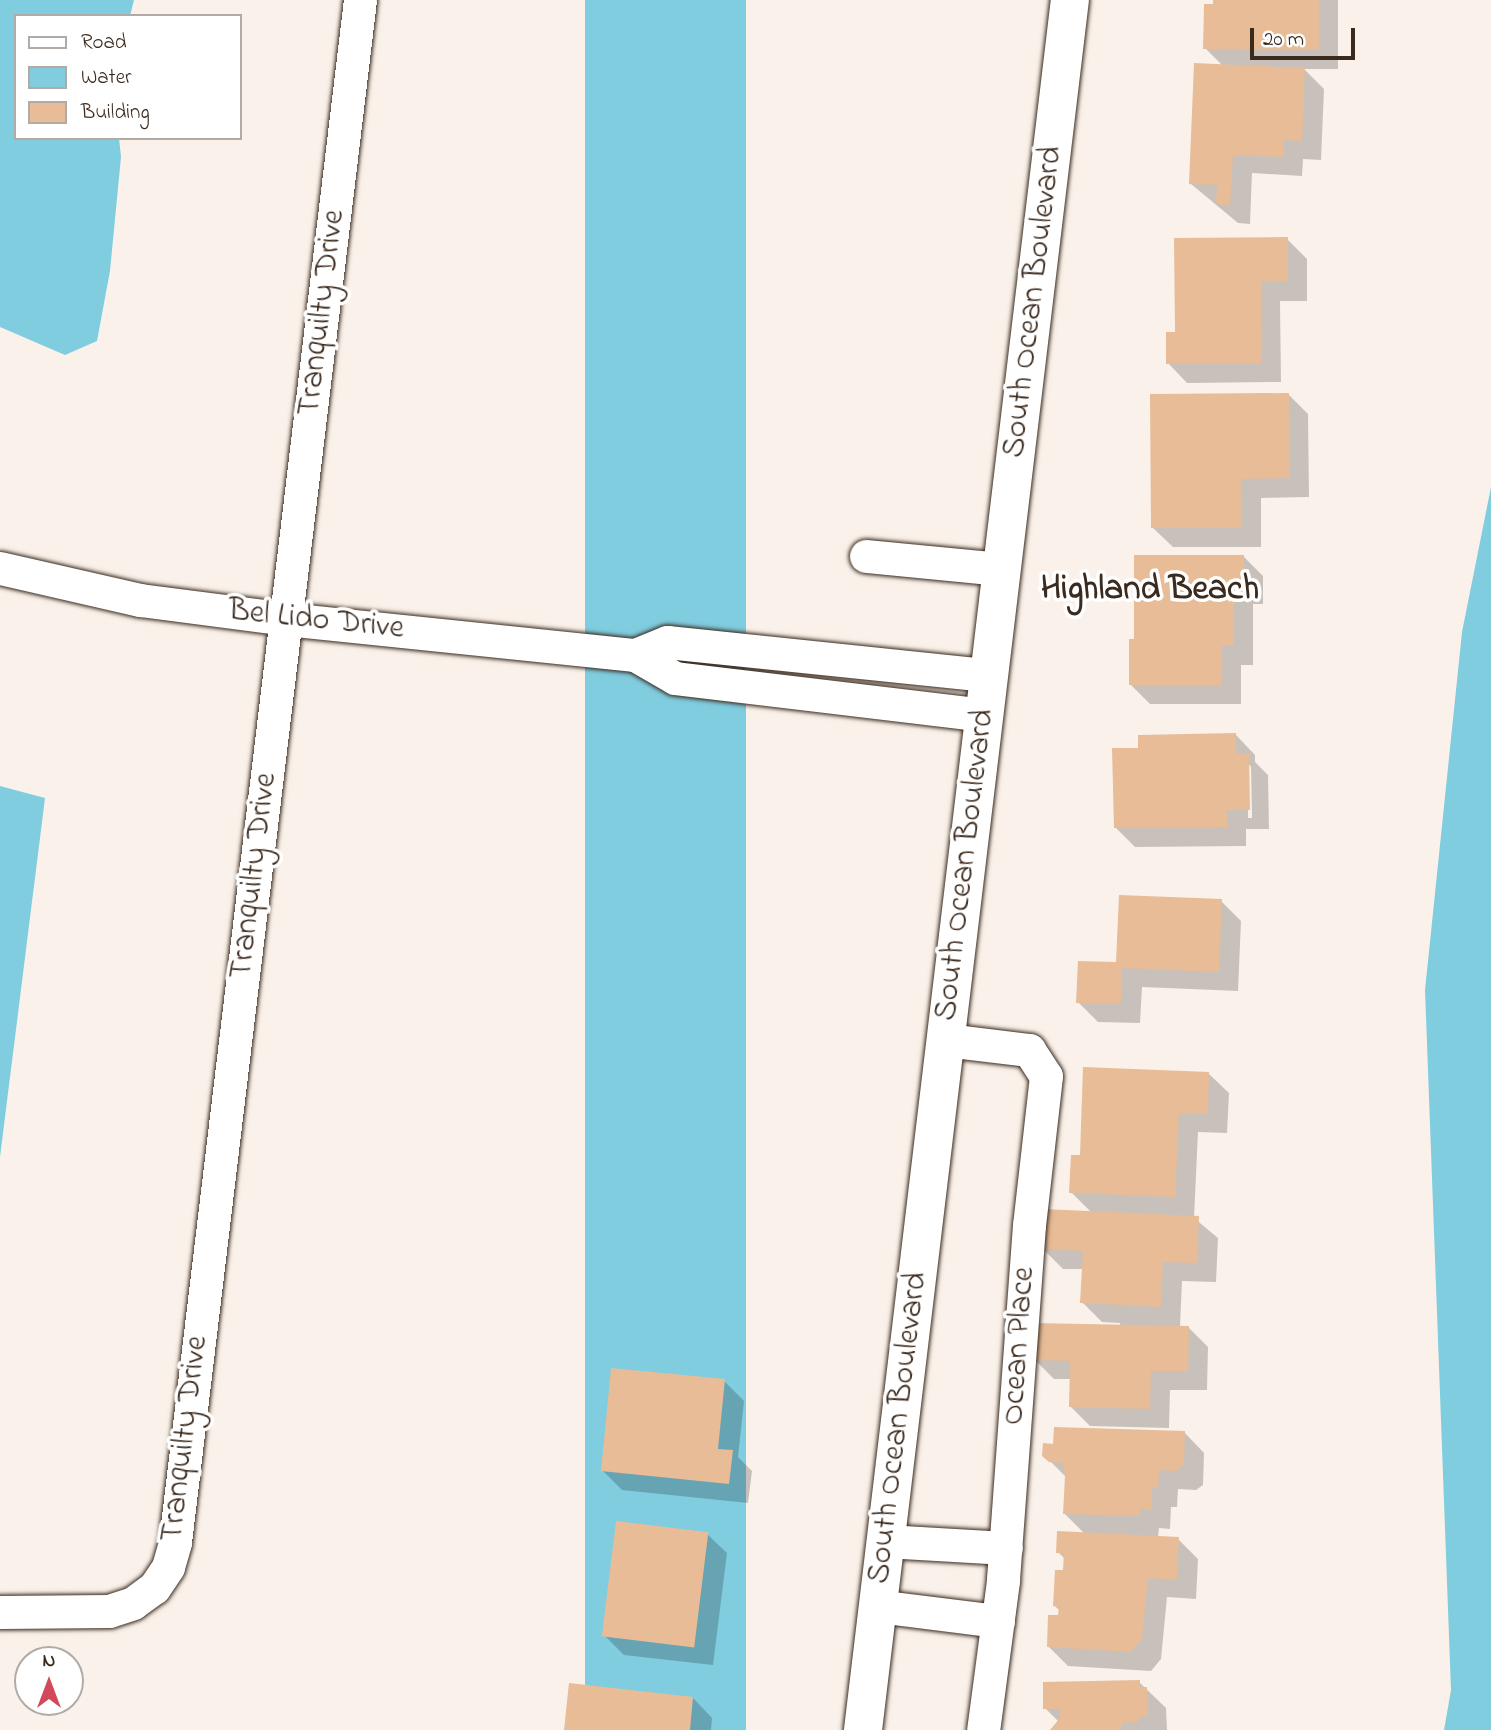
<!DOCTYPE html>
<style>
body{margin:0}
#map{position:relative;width:1491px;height:1730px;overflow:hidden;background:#faf2ea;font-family:"Indie Flower",sans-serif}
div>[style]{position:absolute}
.water>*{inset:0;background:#80cde0;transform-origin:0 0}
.shadow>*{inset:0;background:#0003}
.building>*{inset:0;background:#e7bc97;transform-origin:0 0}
.roads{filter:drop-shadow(0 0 2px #3b2a1e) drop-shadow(0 0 2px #3b2a1e)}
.minor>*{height:33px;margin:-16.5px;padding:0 16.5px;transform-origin:16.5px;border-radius:16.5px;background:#fff}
.major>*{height:38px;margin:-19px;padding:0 19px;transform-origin:19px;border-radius:19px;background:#fff}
span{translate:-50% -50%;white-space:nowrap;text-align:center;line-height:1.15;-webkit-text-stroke:7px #fff;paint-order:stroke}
.street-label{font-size:32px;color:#3b2a1e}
.quarter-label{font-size:35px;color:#3b2a1e;font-weight:700}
.legend{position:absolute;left:14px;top:14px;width:228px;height:126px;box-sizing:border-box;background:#fff;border:2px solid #b1aaa5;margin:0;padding:9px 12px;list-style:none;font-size:21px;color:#3b2a1e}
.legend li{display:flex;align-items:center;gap:14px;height:35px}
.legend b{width:35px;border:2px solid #b1aaa5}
.north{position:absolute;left:14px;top:1646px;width:70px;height:70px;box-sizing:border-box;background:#fff;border:2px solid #b1aaa5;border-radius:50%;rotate:0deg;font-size:19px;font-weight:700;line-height:28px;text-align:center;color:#3b2a1e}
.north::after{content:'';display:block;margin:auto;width:24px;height:32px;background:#d1495b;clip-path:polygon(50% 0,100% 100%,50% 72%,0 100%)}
.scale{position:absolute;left:1250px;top:28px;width:105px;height:32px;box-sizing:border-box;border:4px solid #3b2a1e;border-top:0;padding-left:9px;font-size:21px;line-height:24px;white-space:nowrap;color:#3b2a1e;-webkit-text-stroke:5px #fff;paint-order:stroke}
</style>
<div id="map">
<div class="water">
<div style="clip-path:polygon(0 0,134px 0,130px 16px,16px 16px,16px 138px,119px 138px,121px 157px,110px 271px,97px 341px,65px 355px,0 327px)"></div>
<div style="left:585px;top:0;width:161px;height:1743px"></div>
<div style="clip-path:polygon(1491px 487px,1491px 1730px,1444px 1730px,1451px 1690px,1425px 990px,1462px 632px)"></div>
<div style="clip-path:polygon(0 786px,45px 798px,0 1157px)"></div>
</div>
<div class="shadow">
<div style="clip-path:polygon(1214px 0,1338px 0,1338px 69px,1304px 69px,1324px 89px,1321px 160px,1303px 159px,1302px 176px,1252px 173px,1250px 224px,1238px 223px,1191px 184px,1223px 66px,1205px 48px)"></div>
<div style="clip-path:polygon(1287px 239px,1307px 259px,1307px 301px,1280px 301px,1281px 382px,1187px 383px,1168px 363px,1177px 333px)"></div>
<div style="clip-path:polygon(1288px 394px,1308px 414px,1309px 497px,1261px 498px,1261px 547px,1173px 547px,1153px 528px)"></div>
<div style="clip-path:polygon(1243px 556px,1263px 576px,1263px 604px,1253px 604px,1253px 665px,1241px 665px,1241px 704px,1150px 704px,1130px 684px,1136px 641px)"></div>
<div style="clip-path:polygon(evenodd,1236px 735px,1255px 755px,1255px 762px,1268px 775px,1269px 829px,1246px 829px,1246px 846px,1135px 847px,1115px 827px,1140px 750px,1236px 735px,1248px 763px,1251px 767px,1252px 818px,1248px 818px,1248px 763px)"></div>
<div style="clip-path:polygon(1221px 901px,1241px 921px,1238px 991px,1142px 987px,1140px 1023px,1098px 1022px,1078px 1002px,1117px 964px)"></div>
<div style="clip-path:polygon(1209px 1074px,1229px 1093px,1227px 1133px,1198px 1132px,1194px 1218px,1218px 1238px,1216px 1282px,1182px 1281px,1180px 1327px,1188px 1327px,1208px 1347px,1207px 1390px,1170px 1390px,1169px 1428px,1090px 1426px,1071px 1407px,1071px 1379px,1054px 1379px,1034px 1359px,1120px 1326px,1120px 1323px,1102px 1322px,1082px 1302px,1084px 1269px,1063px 1269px,1043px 1249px,1092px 1213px,1071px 1192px,1082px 1157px)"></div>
<div style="clip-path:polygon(724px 1381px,744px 1401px,738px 1457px,752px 1471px,748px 1503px,622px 1490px,602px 1470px)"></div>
<div style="clip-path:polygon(1185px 1433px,1204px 1453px,1203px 1485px,1196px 1490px,1178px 1489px,1177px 1507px,1171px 1507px,1170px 1529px,1159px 1528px,1158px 1538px,1178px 1539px,1198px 1559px,1196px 1599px,1167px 1597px,1161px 1659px,1151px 1671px,1068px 1666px,1049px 1647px,1060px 1616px,1060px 1611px,1055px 1606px,1065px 1572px,1066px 1560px,1058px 1552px,1085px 1534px,1064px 1513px,1067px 1478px,1044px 1455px)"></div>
<div style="clip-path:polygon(707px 1534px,727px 1553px,713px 1665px,624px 1655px,604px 1635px)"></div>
<div style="clip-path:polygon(1139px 1682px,1166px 1708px,1167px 1730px,1053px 1730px,1058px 1721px,1045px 1708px)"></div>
<div style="clip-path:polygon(693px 1698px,712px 1718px,711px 1730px,565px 1730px)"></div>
</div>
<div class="building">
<div style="clip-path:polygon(1213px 0,1319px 0,1319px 50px,1203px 49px,1204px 4px,1213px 4px)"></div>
<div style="clip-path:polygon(1194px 63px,1305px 68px,1302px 141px,1284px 140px,1283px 157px,1233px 155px,1230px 205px,1216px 204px,1217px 185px,1189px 184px)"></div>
<div style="clip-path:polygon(1288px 237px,1288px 281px,1261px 282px,1262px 363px,1166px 364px,1166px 332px,1175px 332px,1174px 238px)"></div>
<div style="clip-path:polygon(1289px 393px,1290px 478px,1241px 479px,1242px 528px,1151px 528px,1150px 394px)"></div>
<div style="clip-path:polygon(1134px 555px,1244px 555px,1244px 585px,1234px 585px,1234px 645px,1222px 645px,1222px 685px,1129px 685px,1129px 639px,1134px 639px)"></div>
<div style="clip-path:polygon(1236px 733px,1236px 754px,1249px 754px,1250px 810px,1227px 810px,1227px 827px,1114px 828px,1112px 748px,1138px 748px,1138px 735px)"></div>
<div style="clip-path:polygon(1119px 895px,1222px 899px,1219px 972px,1122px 968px,1121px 1004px,1076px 1003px,1078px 961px,1116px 962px)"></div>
<div style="clip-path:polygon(1083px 1067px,1209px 1072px,1208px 1114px,1179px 1113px,1175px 1197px,1069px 1193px,1071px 1155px,1080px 1155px)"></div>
<div style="clip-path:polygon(1043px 1209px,1199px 1216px,1197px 1263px,1163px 1262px,1161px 1307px,1080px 1303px,1083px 1251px,1042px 1249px)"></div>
<div style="clip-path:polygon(1033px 1323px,1189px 1326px,1188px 1371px,1151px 1371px,1150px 1409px,1069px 1407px,1070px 1361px,1032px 1360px)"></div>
<div style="clip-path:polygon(611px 1368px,725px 1379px,718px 1449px,733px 1450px,729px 1484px,601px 1471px)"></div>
<div style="clip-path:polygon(1054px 1427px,1185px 1431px,1184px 1465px,1176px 1471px,1159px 1470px,1158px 1488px,1152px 1488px,1151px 1510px,1140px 1509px,1139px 1516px,1063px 1514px,1065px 1476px,1063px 1463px,1049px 1462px,1042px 1456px,1043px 1443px,1053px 1444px)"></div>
<div style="left:616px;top:1521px;width:93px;height:116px;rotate:7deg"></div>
<div style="clip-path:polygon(1057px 1531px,1179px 1537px,1177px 1580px,1148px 1578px,1142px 1638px,1131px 1652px,1047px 1647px,1048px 1615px,1058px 1615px,1059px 1607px,1053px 1606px,1055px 1570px,1063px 1570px,1064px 1553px,1056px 1553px)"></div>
<div style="clip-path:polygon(1140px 1680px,1140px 1687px,1147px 1687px,1148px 1716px,1138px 1717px,1139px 1722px,1122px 1723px,1122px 1730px,1050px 1730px,1060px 1718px,1060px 1709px,1043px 1709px,1043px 1682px)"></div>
<div style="clip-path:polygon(569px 1683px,693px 1697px,690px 1730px,564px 1730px)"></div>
</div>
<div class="roads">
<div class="minor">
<div style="left:866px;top:556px;width:137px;rotate:5.5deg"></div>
<div style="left:0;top:568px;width:144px;rotate:12.9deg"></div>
<div style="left:140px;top:600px;width:147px;rotate:7.4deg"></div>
<div style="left:286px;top:619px;width:351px;rotate:5.9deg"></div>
<div style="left:635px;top:655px;width:46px;rotate:29.9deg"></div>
<div style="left:675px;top:678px;width:311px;rotate:6.8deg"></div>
<div style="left:635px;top:655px;width:35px;rotate:-22deg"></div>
<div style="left:667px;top:642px;width:324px;rotate:5.9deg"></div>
<div style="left:946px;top:1040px;width:84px;rotate:6.9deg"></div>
<div style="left:1029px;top:1050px;width:31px;rotate:57deg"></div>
<div style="left:1046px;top:1076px;width:150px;rotate:96.5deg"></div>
<div style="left:1029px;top:1225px;width:357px;rotate:94.2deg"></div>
<div style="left:1003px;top:1581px;width:150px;rotate:97.6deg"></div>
<div style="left:885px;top:1541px;width:121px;rotate:3.3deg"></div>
<div style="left:877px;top:1606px;width:122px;rotate:7.1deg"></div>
<div style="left:0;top:1612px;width:109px;rotate:-0.5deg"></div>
<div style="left:109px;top:1611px;width:25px;rotate:-18deg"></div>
<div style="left:133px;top:1603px;width:26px;rotate:-36deg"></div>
<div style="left:154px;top:1588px;width:25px;rotate:-56deg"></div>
<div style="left:168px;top:1567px;width:26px;rotate:-74deg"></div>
<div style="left:175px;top:1542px;width:1553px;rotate:-83.16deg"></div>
</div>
<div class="major">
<div style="left:863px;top:1730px;width:1742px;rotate:-83.18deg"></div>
</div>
</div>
<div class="street-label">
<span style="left:1034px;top:302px;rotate:-83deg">South Ocean Boulevard</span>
<span style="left:323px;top:313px;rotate:-83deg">Tranquilty Drive</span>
<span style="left:316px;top:621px;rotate:6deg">Bel Lido Drive</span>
<span style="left:966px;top:865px;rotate:-83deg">South Ocean Boulevard</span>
<span style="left:255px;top:876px;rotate:-83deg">Tranquilty Drive</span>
<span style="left:1020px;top:1346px;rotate:-86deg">Ocean Place</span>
<span style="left:899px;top:1428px;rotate:-83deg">South Ocean Boulevard</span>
<span style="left:186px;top:1439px;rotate:-83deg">Tranquilty Drive</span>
</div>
<div class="quarter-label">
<span style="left:1150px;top:590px">Highland Beach</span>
</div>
<ul class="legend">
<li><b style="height:9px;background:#fff"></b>Road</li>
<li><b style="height:19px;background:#80cde0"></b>Water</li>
<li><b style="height:19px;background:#e7bc97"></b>Building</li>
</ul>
<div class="north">N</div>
<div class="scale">20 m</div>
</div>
